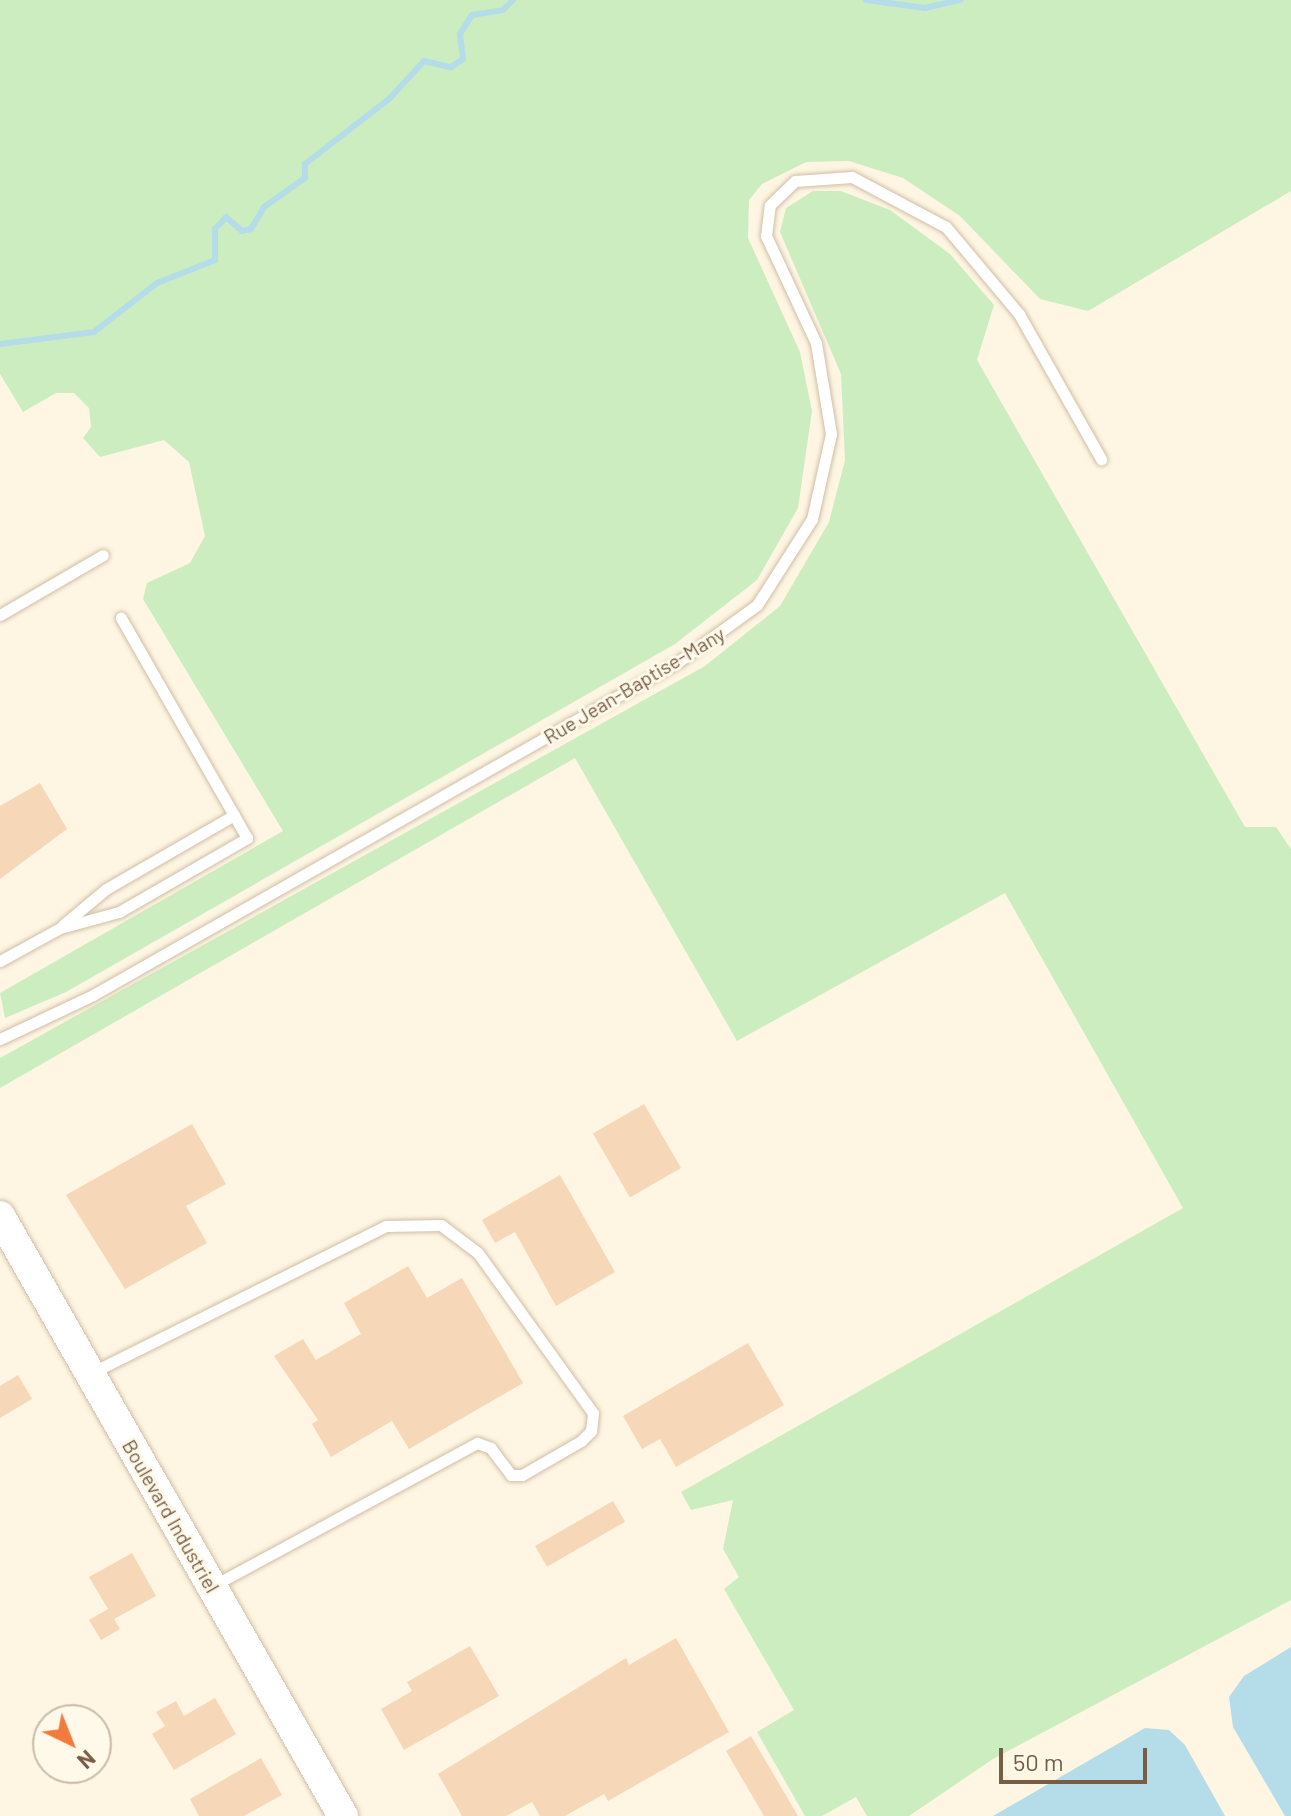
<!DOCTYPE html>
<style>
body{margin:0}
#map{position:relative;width:1291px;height:1816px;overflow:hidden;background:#fef6e2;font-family:Barlow,sans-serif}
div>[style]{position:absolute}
.green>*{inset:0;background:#ccedbf}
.water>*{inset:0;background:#b5dce9}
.stream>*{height:6px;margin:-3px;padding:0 3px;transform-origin:3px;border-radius:3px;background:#b5dce9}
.building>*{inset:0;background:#f6d7b7;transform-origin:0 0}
.roads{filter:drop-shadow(0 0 2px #d0bea8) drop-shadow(0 0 2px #d0bea8)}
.lane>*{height:11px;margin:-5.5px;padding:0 5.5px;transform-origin:5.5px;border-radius:5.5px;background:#fff}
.secondary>*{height:30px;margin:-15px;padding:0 15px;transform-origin:15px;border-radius:15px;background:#fff}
span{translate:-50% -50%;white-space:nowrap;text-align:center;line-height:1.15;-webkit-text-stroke:6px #fff9ea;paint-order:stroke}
.street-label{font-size:20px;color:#785d46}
.north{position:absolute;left:32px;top:1704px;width:80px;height:80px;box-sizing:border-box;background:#fff9ea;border:2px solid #c9bba8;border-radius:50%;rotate:137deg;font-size:22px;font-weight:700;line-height:32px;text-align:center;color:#785d46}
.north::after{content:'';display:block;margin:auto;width:28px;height:36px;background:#f27a3d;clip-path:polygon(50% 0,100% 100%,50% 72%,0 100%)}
.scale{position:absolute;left:999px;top:1748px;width:148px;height:36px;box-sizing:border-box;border:4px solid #785d46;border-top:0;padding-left:10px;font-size:24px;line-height:28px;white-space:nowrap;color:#785d46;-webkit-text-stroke:6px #fff9ea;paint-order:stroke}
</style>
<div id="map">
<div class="green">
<div style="clip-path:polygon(0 0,1291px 0,1291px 191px,1088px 311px,1040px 299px,960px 216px,903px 178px,849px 161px,806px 162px,762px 184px,749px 200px,748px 238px,800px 352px,812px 411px,798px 508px,757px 580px,675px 644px,66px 992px,5px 1018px,0 993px,283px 831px,143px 599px,147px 583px,190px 563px,205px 536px,189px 462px,164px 440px,100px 457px,83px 438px,91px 427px,89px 408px,74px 393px,56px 393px,23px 412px,0 374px)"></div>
<div style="clip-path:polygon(813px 191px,841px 191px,890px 210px,950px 254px,994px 305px,977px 360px,1245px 827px,1276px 827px,1291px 849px,1291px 1600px,993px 1759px,909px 1816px,867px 1816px,856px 1797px,822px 1816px,805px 1816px,757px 1732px,794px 1710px,724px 1589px,739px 1577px,723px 1549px,733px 1500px,691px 1510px,681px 1492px,1183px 1208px,1005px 893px,737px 1041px,575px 758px,0 1088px,0 1058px,705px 666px,780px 606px,829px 522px,845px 460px,841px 374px,780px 232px,786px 208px)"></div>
</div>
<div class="water">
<div style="clip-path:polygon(1291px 1647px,1291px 1816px,1285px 1816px,1233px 1727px,1229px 1697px,1244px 1676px)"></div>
<div style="clip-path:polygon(1145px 1728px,1169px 1730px,1185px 1745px,1225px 1816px,993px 1816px)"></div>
</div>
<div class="stream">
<div style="left:866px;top:0;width:60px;rotate:7.7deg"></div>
<div style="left:925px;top:8px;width:37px;rotate:-13deg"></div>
<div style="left:0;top:344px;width:95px;rotate:-7.3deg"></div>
<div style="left:94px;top:332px;width:80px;rotate:-37.9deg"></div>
<div style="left:157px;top:283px;width:62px;rotate:-21.6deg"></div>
<div style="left:215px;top:260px;width:31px;rotate:-90deg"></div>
<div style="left:215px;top:229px;width:16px;rotate:-47deg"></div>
<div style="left:226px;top:217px;width:21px;rotate:41deg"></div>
<div style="left:242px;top:231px;width:9px;rotate:-13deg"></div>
<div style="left:251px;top:229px;width:26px;rotate:-59deg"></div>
<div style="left:264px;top:207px;width:50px;rotate:-35.3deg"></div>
<div style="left:305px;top:178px;width:14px;rotate:-90deg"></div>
<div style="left:305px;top:164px;width:108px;rotate:-37.8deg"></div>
<div style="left:390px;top:98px;width:50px;rotate:-47.4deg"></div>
<div style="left:424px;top:61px;width:28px;rotate:13deg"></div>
<div style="left:451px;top:67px;width:14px;rotate:-34deg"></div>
<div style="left:463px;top:59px;width:25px;rotate:-97deg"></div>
<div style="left:460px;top:34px;width:22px;rotate:-58deg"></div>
<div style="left:472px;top:15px;width:31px;rotate:-9deg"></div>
<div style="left:503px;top:10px;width:14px;rotate:-45deg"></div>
</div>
<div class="building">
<div style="clip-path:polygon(40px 783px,67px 829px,0 879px,0 806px)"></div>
<div style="left:644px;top:1104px;width:74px;height:59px;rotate:60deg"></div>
<div style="clip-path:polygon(192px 1124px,226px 1184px,186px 1206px,207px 1243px,125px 1289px,66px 1195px)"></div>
<div style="clip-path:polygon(560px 1175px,615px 1272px,556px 1306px,515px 1232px,495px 1243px,482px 1220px)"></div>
<div style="clip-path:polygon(408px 1266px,427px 1298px,462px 1278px,523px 1383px,409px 1449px,392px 1421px,331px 1457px,312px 1424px,318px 1420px,274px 1356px,303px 1339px,316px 1360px,361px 1334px,344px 1303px)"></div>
<div style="clip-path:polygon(748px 1343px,784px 1405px,676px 1467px,660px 1439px,642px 1449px,623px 1416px)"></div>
<div style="clip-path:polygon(18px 1375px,32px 1399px,0 1418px,0 1386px)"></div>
<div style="left:613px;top:1501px;width:24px;height:90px;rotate:60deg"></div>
<div style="clip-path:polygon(132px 1553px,156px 1596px,114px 1619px,120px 1629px,101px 1640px,89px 1620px,108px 1609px,89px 1577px)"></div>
<div style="clip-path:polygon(676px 1638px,729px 1732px,608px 1801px,604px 1794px,565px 1816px,540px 1816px,532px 1802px,506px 1816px,462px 1816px,438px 1774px,626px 1658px,629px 1665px)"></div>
<div style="clip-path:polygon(470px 1646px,499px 1696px,404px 1750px,381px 1709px,412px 1691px,407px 1682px)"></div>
<div style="clip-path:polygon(215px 1698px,236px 1734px,174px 1770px,152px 1734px,165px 1726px,156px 1712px,176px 1701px,184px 1716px)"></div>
<div style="clip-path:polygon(751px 1736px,798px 1816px,764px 1816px,726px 1751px)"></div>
<div style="clip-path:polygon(261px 1758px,282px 1795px,244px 1816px,199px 1816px,190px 1799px)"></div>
</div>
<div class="roads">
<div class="lane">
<div style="left:0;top:615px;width:119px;rotate:-30.2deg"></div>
<div style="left:63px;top:925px;width:56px;rotate:-39.9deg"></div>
<div style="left:106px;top:889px;width:148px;rotate:-30deg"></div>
<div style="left:0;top:961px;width:68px;rotate:-28.8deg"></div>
<div style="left:60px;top:928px;width:61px;rotate:-15.2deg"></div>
<div style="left:119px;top:912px;width:148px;rotate:-30deg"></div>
<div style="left:247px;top:838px;width:254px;rotate:-119.8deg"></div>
<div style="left:0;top:1039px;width:103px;rotate:-25.3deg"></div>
<div style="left:93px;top:995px;width:673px;rotate:-29.65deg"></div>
<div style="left:678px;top:662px;width:97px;rotate:-35.8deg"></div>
<div style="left:757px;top:605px;width:102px;rotate:-57.4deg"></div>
<div style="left:812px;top:519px;width:87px;rotate:-77.4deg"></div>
<div style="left:831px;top:434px;width:92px;rotate:-99.4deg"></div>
<div style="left:816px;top:343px;width:118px;rotate:-115deg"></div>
<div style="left:766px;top:236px;width:31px;rotate:-83deg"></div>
<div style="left:770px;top:205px;width:35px;rotate:-44deg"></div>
<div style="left:795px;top:181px;width:57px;rotate:-4deg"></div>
<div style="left:852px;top:177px;width:106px;rotate:28deg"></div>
<div style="left:946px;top:227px;width:114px;rotate:50deg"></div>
<div style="left:1019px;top:314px;width:167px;rotate:60.5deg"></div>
<div style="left:91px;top:1373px;width:330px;rotate:-26.5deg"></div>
<div style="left:386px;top:1226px;width:55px;rotate:-1deg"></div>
<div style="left:441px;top:1225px;width:46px;rotate:37.1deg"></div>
<div style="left:478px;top:1253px;width:197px;rotate:54.3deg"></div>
<div style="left:593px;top:1413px;width:18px;rotate:96deg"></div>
<div style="left:591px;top:1431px;width:14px;rotate:135deg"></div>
<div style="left:581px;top:1441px;width:68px;rotate:150deg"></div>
<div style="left:522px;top:1475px;width:11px;rotate:180deg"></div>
<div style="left:511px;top:1475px;width:34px;rotate:-127deg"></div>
<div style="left:491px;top:1448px;width:15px;rotate:-160deg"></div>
<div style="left:477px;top:1443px;width:301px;rotate:151.6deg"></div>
</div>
<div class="secondary">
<div style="left:0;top:1216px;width:691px;rotate:60.24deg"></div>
</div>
</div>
<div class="street-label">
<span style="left:634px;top:685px;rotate:-31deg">Rue Jean-Baptise-Many</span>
<span style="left:171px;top:1516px;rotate:60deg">Boulevard Industriel</span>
</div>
<div class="north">N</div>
<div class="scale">50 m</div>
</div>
